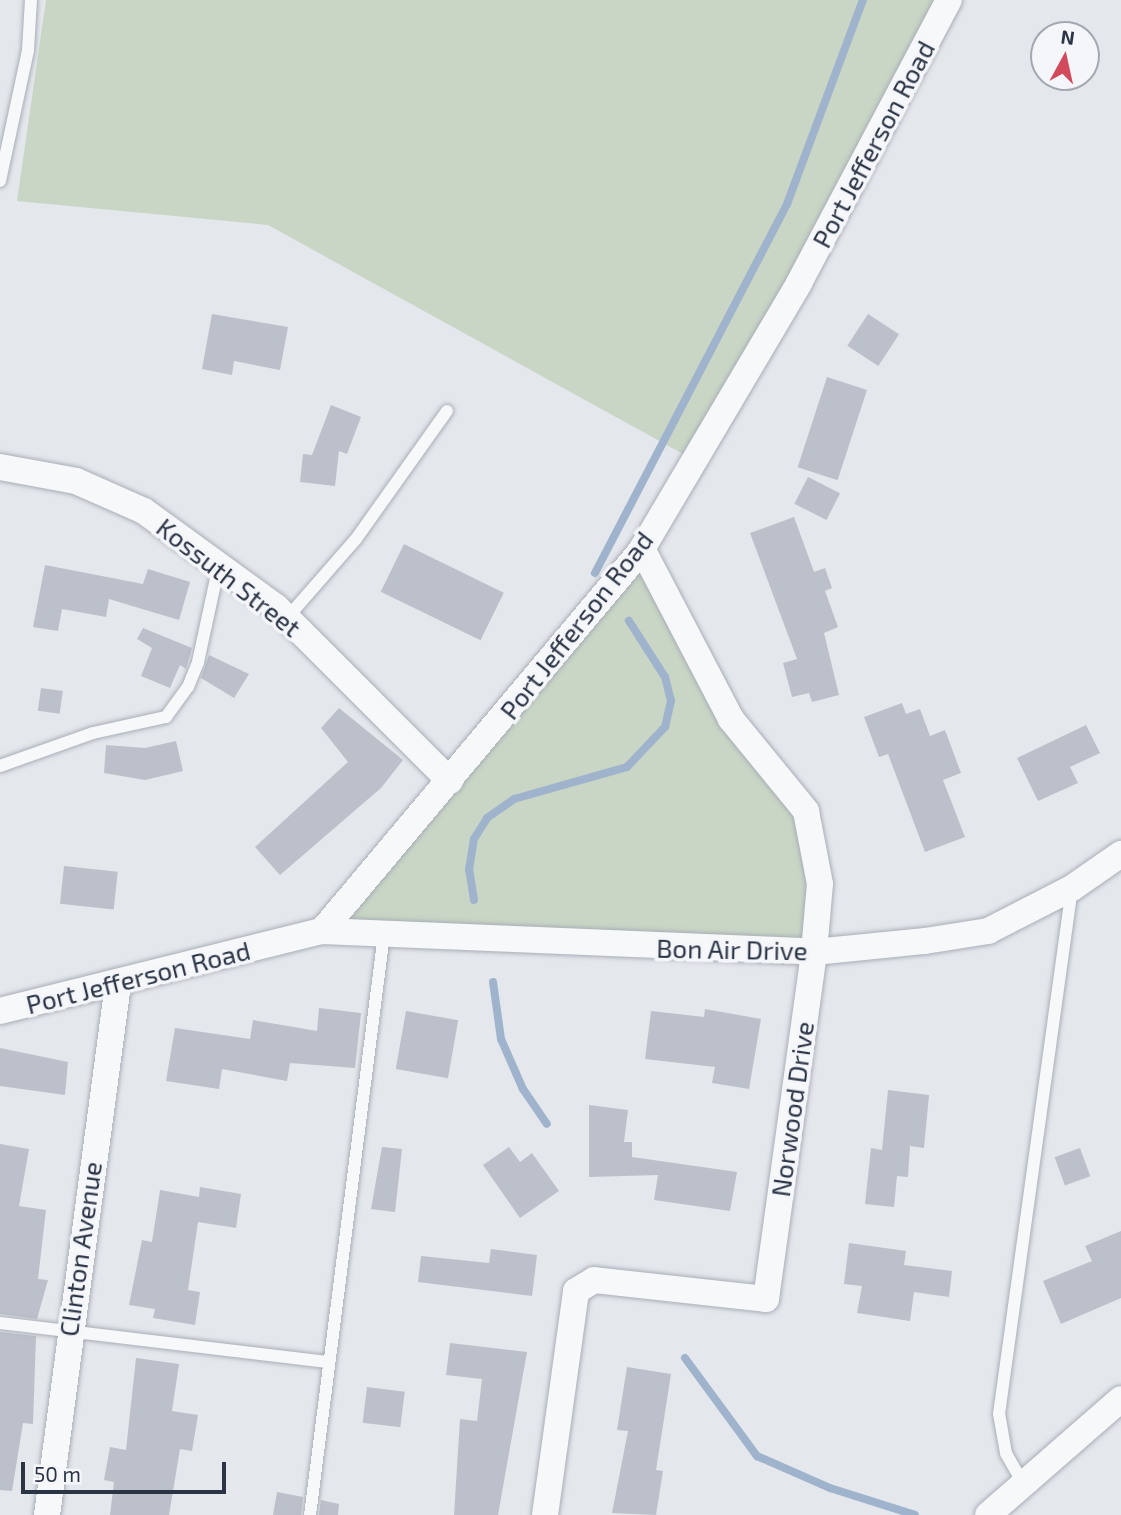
<!DOCTYPE html>
<style>
body{margin:0}
#map{position:relative;width:1121px;height:1515px;overflow:hidden;background:#e4e7ec;font-family:"Exo 2",sans-serif}
div>[style]{position:absolute}
.green>*{inset:0;background:#c9d6c5}
.stream>*{height:8px;margin:-4px;padding:0 4px;transform-origin:4px;border-radius:4px;background:#9fb4cc}
.building>*{inset:0;background:#bbc0ca;transform-origin:0 0}
.roads{filter:drop-shadow(0 0 2px #a9aeb7) drop-shadow(0 0 2px #a9aeb7)}
.lane>*{height:12px;margin:-6px;padding:0 6px;transform-origin:6px;border-radius:6px;background:#f7f8fa}
.street>*{height:26px;margin:-13px;padding:0 13px;transform-origin:13px;border-radius:13px;background:#f7f8fa}
span{translate:-50% -50%;white-space:nowrap;text-align:center;line-height:1.15;-webkit-text-stroke:7px #f4f6f9;paint-order:stroke}
.street-label{font-size:26px;color:#2b3445}
.north{position:absolute;left:1030px;top:21px;width:70px;height:70px;box-sizing:border-box;background:#f4f6f9;border:2px solid #a4a8b1;border-radius:50%;rotate:8deg;font-size:19px;font-weight:700;line-height:28px;text-align:center;color:#2b3445}
.north::after{content:'';display:block;margin:auto;width:24px;height:32px;background:#d1495b;clip-path:polygon(50% 0,100% 100%,50% 72%,0 100%)}
.scale{position:absolute;left:21px;top:1462px;width:205px;height:32px;box-sizing:border-box;border:4px solid #2b3445;border-top:0;padding-left:9px;font-size:21px;line-height:24px;white-space:nowrap;color:#2b3445;-webkit-text-stroke:5px #f4f6f9;paint-order:stroke}
</style>
<div id="map">
<div class="green">
<div style="clip-path:polygon(46px 0,949px 0,692px 459px,268px 225px,17px 201px)"></div>
<div style="clip-path:polygon(642px 549px,675px 615px,806px 811px,814px 952px,322px 931px)"></div>
</div>
<div class="stream">
<div style="left:595px;top:573px;width:416px;rotate:-62.5deg"></div>
<div style="left:787px;top:204px;width:218px;rotate:-69.6deg"></div>
<div style="left:474px;top:900px;width:30px;rotate:-99deg"></div>
<div style="left:469px;top:870px;width:31px;rotate:-81deg"></div>
<div style="left:474px;top:839px;width:25px;rotate:-58deg"></div>
<div style="left:487px;top:818px;width:33px;rotate:-35deg"></div>
<div style="left:514px;top:799px;width:117px;rotate:-15.8deg"></div>
<div style="left:627px;top:767px;width:55px;rotate:-46.5deg"></div>
<div style="left:665px;top:727px;width:27px;rotate:-77deg"></div>
<div style="left:671px;top:701px;width:25px;rotate:-104deg"></div>
<div style="left:665px;top:677px;width:67px;rotate:-122.7deg"></div>
<div style="left:493px;top:982px;width:58px;rotate:82deg"></div>
<div style="left:501px;top:1039px;width:55px;rotate:66.3deg"></div>
<div style="left:523px;top:1089px;width:42px;rotate:55.6deg"></div>
<div style="left:685px;top:1358px;width:122px;rotate:53.7deg"></div>
<div style="left:757px;top:1456px;width:80px;rotate:23.7deg"></div>
<div style="left:830px;top:1488px;width:89px;rotate:17.6deg"></div>
</div>
<div class="building">
<div style="clip-path:polygon(212px 314px,288px 327px,280px 370px,234px 361px,232px 375px,202px 369px)"></div>
<div style="left:868px;top:314px;width:37px;height:38px;rotate:33deg"></div>
<div style="left:827px;top:377px;width:42px;height:95px;rotate:18deg"></div>
<div style="clip-path:polygon(331px 405px,361px 417px,347px 454px,339px 451px,335px 486px,300px 482px,303px 454px,312px 455px)"></div>
<div style="left:808px;top:477px;width:36px;height:30px;rotate:27deg"></div>
<div style="clip-path:polygon(794px 517px,814px 572px,825px 568px,832px 588px,825px 591px,838px 627px,824px 633px,839px 695px,812px 702px,809px 693px,792px 697px,783px 663px,797px 659px,750px 533px)"></div>
<div style="left:404px;top:544px;width:111px;height:53px;rotate:26deg"></div>
<div style="clip-path:polygon(45px 565px,143px 584px,148px 569px,190px 582px,179px 620px,109px 599px,106px 617px,62px 609px,58px 631px,33px 627px)"></div>
<div style="clip-path:polygon(143px 628px,192px 648px,186px 669px,180px 665px,170px 688px,141px 676px,152px 648px,137px 639px)"></div>
<div style="clip-path:polygon(209px 655px,249px 674px,234px 698px,201px 678px)"></div>
<div style="left:41px;top:688px;width:22px;height:23px;rotate:8deg"></div>
<div style="clip-path:polygon(902px 703px,906px 714px,920px 709px,930px 736px,945px 730px,961px 773px,943px 780px,965px 837px,925px 852px,888px 754px,879px 757px,864px 717px)"></div>
<div style="clip-path:polygon(339px 708px,403px 760px,381px 788px,280px 875px,255px 847px,348px 762px,321px 728px)"></div>
<div style="clip-path:polygon(1086px 725px,1100px 753px,1070px 767px,1078px 783px,1038px 801px,1017px 758px)"></div>
<div style="clip-path:polygon(176px 741px,183px 771px,145px 780px,104px 773px,106px 745px,145px 748px)"></div>
<div style="left:64px;top:866px;width:54px;height:38px;rotate:6deg"></div>
<div style="clip-path:polygon(319px 1008px,361px 1013px,355px 1068px,290px 1063px,287px 1081px,222px 1069px,219px 1089px,166px 1081px,175px 1028px,250px 1039px,253px 1020px,317px 1031px)"></div>
<div style="clip-path:polygon(705px 1009px,761px 1019px,749px 1089px,712px 1083px,715px 1067px,645px 1059px,651px 1011px,704px 1017px)"></div>
<div style="left:406px;top:1011px;width:53px;height:59px;rotate:10deg"></div>
<div style="clip-path:polygon(0 1048px,68px 1062px,65px 1095px,0 1086px)"></div>
<div style="clip-path:polygon(888px 1090px,929px 1095px,924px 1148px,910px 1146px,908px 1177px,897px 1176px,894px 1207px,865px 1204px,871px 1148px,882px 1150px)"></div>
<div style="clip-path:polygon(589px 1105px,628px 1110px,624px 1142px,632px 1142px,632px 1157px,737px 1172px,730px 1211px,654px 1200px,658px 1175px,589px 1177px)"></div>
<div style="clip-path:polygon(0 1144px,29px 1149px,19px 1206px,46px 1210px,38px 1279px,48px 1280px,37px 1319px,0 1314px)"></div>
<div style="clip-path:polygon(382px 1147px,402px 1149px,395px 1212px,371px 1209px)"></div>
<div style="clip-path:polygon(509px 1147px,520px 1162px,532px 1153px,559px 1191px,520px 1218px,483px 1165px)"></div>
<div style="left:1080px;top:1148px;width:30px;height:27px;rotate:70deg"></div>
<div style="clip-path:polygon(200px 1187px,241px 1194px,236px 1228px,198px 1222px,188px 1290px,200px 1292px,195px 1325px,153px 1318px,155px 1309px,129px 1305px,142px 1240px,152px 1242px,160px 1190px,199px 1197px)"></div>
<div style="clip-path:polygon(1121px 1231px,1121px 1298px,1061px 1324px,1043px 1281px,1092px 1261px,1085px 1246px)"></div>
<div style="clip-path:polygon(849px 1243px,906px 1251px,904px 1265px,952px 1271px,949px 1297px,914px 1292px,910px 1321px,857px 1313px,862px 1286px,844px 1284px)"></div>
<div style="clip-path:polygon(491px 1249px,537px 1255px,532px 1296px,418px 1282px,421px 1256px,489px 1263px)"></div>
<div style="clip-path:polygon(0 1332px,36px 1336px,33px 1424px,23px 1423px,12px 1491px,0 1490px)"></div>
<div style="clip-path:polygon(450px 1343px,527px 1352px,498px 1515px,454px 1515px,460px 1419px,477px 1421px,482px 1379px,446px 1375px)"></div>
<div style="clip-path:polygon(136px 1358px,179px 1364px,172px 1411px,198px 1415px,192px 1451px,180px 1449px,169px 1515px,110px 1515px,114px 1482px,104px 1480px,110px 1447px,126px 1450px)"></div>
<div style="clip-path:polygon(627px 1367px,671px 1374px,656px 1470px,663px 1471px,656px 1515px,612px 1513px,628px 1431px,617px 1430px)"></div>
<div style="left:367px;top:1387px;width:38px;height:36px;rotate:7deg"></div>
<div style="clip-path:polygon(277px 1492px,303px 1497px,301px 1515px,273px 1515px)"></div>
<div style="clip-path:polygon(321px 1500px,339px 1504px,338px 1515px,319px 1515px)"></div>
</div>
<div class="roads">
<div class="lane">
<div style="left:0;top:181px;width:134px;rotate:-77.9deg"></div>
<div style="left:28px;top:50px;width:50px;rotate:-86.6deg"></div>
<div style="left:287px;top:618px;width:105px;rotate:-48.9deg"></div>
<div style="left:356px;top:539px;width:157px;rotate:-54.6deg"></div>
<div style="left:0;top:766px;width:99px;rotate:-19.5deg"></div>
<div style="left:93px;top:733px;width:75px;rotate:-12.4deg"></div>
<div style="left:166px;top:717px;width:37px;rotate:-54deg"></div>
<div style="left:188px;top:687px;width:27px;rotate:-68deg"></div>
<div style="left:198px;top:662px;width:99px;rotate:-77.8deg"></div>
<div style="left:0;top:1323px;width:330px;rotate:6.8deg"></div>
<div style="left:1023px;top:1483px;width:34px;rotate:-120deg"></div>
<div style="left:1006px;top:1453px;width:40px;rotate:-100deg"></div>
<div style="left:999px;top:1414px;width:531px;rotate:-82.1deg"></div>
<div style="left:310px;top:1515px;width:586px;rotate:-82.74deg"></div>
</div>
<div class="street">
<div style="left:0;top:467px;width:77px;rotate:10.4deg"></div>
<div style="left:76px;top:481px;width:74px;rotate:23.8deg"></div>
<div style="left:144px;top:511px;width:163px;rotate:36deg"></div>
<div style="left:276px;top:607px;width:246px;rotate:45deg"></div>
<div style="left:322px;top:931px;width:492px;rotate:2.4deg"></div>
<div style="left:814px;top:952px;width:112px;rotate:-5.7deg"></div>
<div style="left:925px;top:941px;width:64px;rotate:-9deg"></div>
<div style="left:988px;top:931px;width:94px;rotate:-27.1deg"></div>
<div style="left:1072px;top:888px;width:60px;rotate:-34.8deg"></div>
<div style="left:0;top:1011px;width:332px;rotate:-14deg"></div>
<div style="left:322px;top:931px;width:498px;rotate:-50deg"></div>
<div style="left:642px;top:549px;width:309px;rotate:-59.4deg"></div>
<div style="left:799px;top:283px;width:320px;rotate:-62.1deg"></div>
<div style="left:47px;top:1515px;width:536px;rotate:-82.38deg"></div>
<div style="left:545px;top:1515px;width:226px;rotate:-82.1deg"></div>
<div style="left:576px;top:1291px;width:21px;rotate:-31deg"></div>
<div style="left:594px;top:1280px;width:173px;rotate:6.3deg"></div>
<div style="left:766px;top:1299px;width:350px;rotate:-82.1deg"></div>
<div style="left:814px;top:952px;width:68px;rotate:-85deg"></div>
<div style="left:820px;top:884px;width:74px;rotate:-100.9deg"></div>
<div style="left:806px;top:811px;width:119px;rotate:-129.2deg"></div>
<div style="left:731px;top:719px;width:192px;rotate:-117.6deg"></div>
<div style="left:988px;top:1515px;width:176px;rotate:-41.1deg"></div>
</div>
</div>
<div class="street-label">
<span style="left:873px;top:144px;rotate:-62deg">Port Jefferson Road</span>
<span style="left:229px;top:577px;rotate:38deg">Kossuth Street</span>
<span style="left:576px;top:625px;rotate:-52deg">Port Jefferson Road</span>
<span style="left:732px;top:949px;rotate:1deg">Bon Air Drive</span>
<span style="left:138px;top:977px;rotate:-14deg">Port Jefferson Road</span>
<span style="left:792px;top:1109px;rotate:-82deg">Norwood Drive</span>
<span style="left:80px;top:1249px;rotate:-82deg">Clinton Avenue</span>
</div>
<div class="north">N</div>
<div class="scale">50 m</div>
</div>
